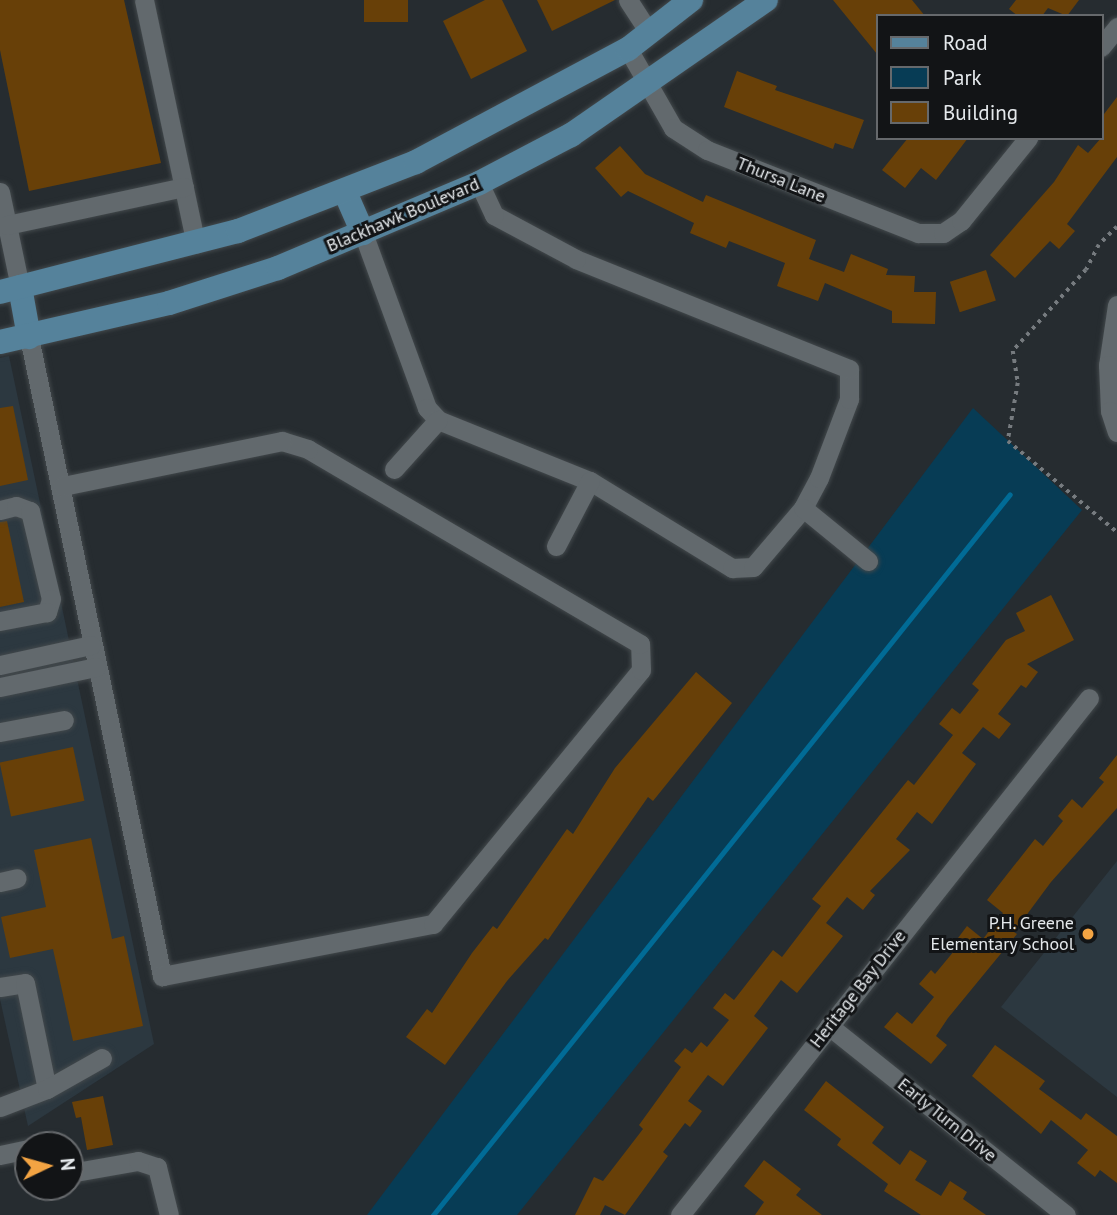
<!DOCTYPE html>
<style>
body{margin:0}
#map{position:relative;width:1117px;height:1215px;overflow:hidden;background:#262c30;font-family:"PT Sans",sans-serif}
div>[style]{position:absolute}
.built>*{inset:0;background:#2c3840}
.green>*{inset:0;background:#073c55}
.stream>*{height:5px;margin:-2.5px;padding:0 2.5px;transform-origin:2.5px;border-radius:2.5px;background:#016b96}
.building>*{inset:0;background:#684008;transform-origin:0 0}
.path>*{height:3.5px;margin-top:-1.75px;transform-origin:0;background:repeating-linear-gradient(90deg,#767b7f 0 3.5px,transparent 0 8.5px)}
.roads{filter:drop-shadow(0 0 2px #42484b) drop-shadow(0 0 2px #42484b)}
.minor>*{height:19px;margin:-9.5px;padding:0 9.5px;transform-origin:9.5px;border-radius:9.5px;background:#62696d}
.major>*{height:24px;margin:-12px;padding:0 12px;transform-origin:12px;border-radius:12px;background:#55829b}
.dots>*{width:19px;height:19px;translate:-50% -50%;box-sizing:border-box;border:4px solid #121416;border-radius:50%}
span{translate:-50% -50%;white-space:nowrap;text-align:center;line-height:1.15;-webkit-text-stroke:6px #121416;paint-order:stroke}
.street-label{font-size:18px;color:#e5e9ec}
.poi-label{font-size:18px;color:#e5e9ec}
.right{translate:-100% -50%;text-align:right}
.legend{position:absolute;left:876px;top:14px;width:228px;height:126px;box-sizing:border-box;background:#121416;border:2px solid #66696c;margin:0;padding:9px 12px;list-style:none;font-size:21px;color:#e5e9ec}
.legend li{display:flex;align-items:center;gap:14px;height:35px}
.legend b{width:35px;border:2px solid #66696c}
.north{position:absolute;left:14px;top:1131px;width:70px;height:70px;box-sizing:border-box;background:#121416;border:2px solid #66696c;border-radius:50%;rotate:85deg;font-size:19px;font-weight:700;line-height:28px;text-align:center;color:#e5e9ec}
.north::after{content:'';display:block;margin:auto;width:24px;height:32px;background:#f3a443;clip-path:polygon(50% 0,100% 100%,50% 72%,0 100%)}
</style>
<div id="map">
<div class="built">
<div style="clip-path:polygon(9px 356px,154px 1044px,28px 1126px,0 999px,0 358px)"></div>
<div style="clip-path:polygon(1117px 861px,1117px 1097px,1001px 1007px)"></div>
</div>
<div class="green">
<div style="clip-path:polygon(973px 408px,1082px 510px,517px 1215px,367px 1215px)"></div>
</div>
<div class="stream">
<div style="left:433px;top:1215px;width:923px;rotate:-51.33deg"></div>
</div>
<div class="building">
<div style="clip-path:polygon(0 0,124px 0,161px 163px,29px 191px,0 50px)"></div>
<div style="left:364px;top:0;width:44px;height:22px"></div>
<div style="clip-path:polygon(485px 0,502px 0,527px 51px,471px 79px,443px 21px)"></div>
<div style="clip-path:polygon(537px 0,615px 0,552px 31px)"></div>
<div style="clip-path:polygon(833px 0,912px 0,925px 16px,877px 16px,877px 54px)"></div>
<div style="clip-path:polygon(1016px 0,1079px 0,1067px 16px,1048px 8px,1042px 16px,1018px 16px,1009px 9px)"></div>
<div style="clip-path:polygon(737px 71px,777px 86px,775px 90px,864px 120px,853px 149px,835px 143px,833px 149px,724px 107px)"></div>
<div style="clip-path:polygon(1117px 97px,1117px 157px,1067px 224px,1075px 231px,1059px 249px,1050px 241px,1015px 278px,990px 255px,1054px 182px,1078px 145px,1088px 153px,1101px 138px,1101px 118px)"></div>
<div style="clip-path:polygon(908px 138px,968px 138px,936px 180px,921px 168px,905px 188px,882px 170px)"></div>
<div style="clip-path:polygon(620px 146px,645px 174px,703px 202px,706px 195px,816px 240px,809px 259px,844px 272px,851px 254px,888px 269px,886px 275px,915px 276px,914px 292px,936px 292px,935px 324px,892px 323px,892px 311px,825px 283px,818px 301px,777px 286px,785px 263px,729px 241px,726px 248px,690px 233px,694px 223px,628px 191px,621px 197px,595px 168px)"></div>
<div style="left:986px;top:270px;width:32px;height:38px;rotate:72deg"></div>
<div style="clip-path:polygon(13px 406px,28px 480px,0 486px,0 408px)"></div>
<div style="clip-path:polygon(7px 521px,24px 602px,0 607px,0 522px)"></div>
<div style="clip-path:polygon(1051px 595px,1074px 640px,1027px 664px,1038px 672px,1026px 688px,1021px 685px,998px 714px,1011px 724px,999px 739px,983px 727px,962px 753px,976px 764px,932px 824px,917px 812px,896px 839px,910px 850px,870px 891px,875px 895px,863px 910px,847px 897px,826px 923px,843px 936px,797px 993px,781px 980px,754px 1016px,768px 1028px,723px 1086px,708px 1075px,688px 1101px,702px 1111px,690px 1127px,685px 1123px,663px 1152px,668px 1156px,625px 1215px,605px 1205px,600px 1215px,575px 1215px,594px 1177px,603px 1181px,643px 1129px,639px 1125px,681px 1067px,674px 1061px,685px 1048px,692px 1053px,701px 1042px,707px 1047px,729px 1020px,713px 1008px,725px 993px,734px 1000px,773px 950px,782px 957px,821px 906px,812px 899px,908px 780px,914px 785px,953px 735px,939px 724px,952px 708px,960px 714px,979px 690px,972px 684px,1006px 640px,1025px 631px,1016px 613px)"></div>
<div style="clip-path:polygon(696px 672px,732px 703px,653px 801px,648px 797px,548px 940px,545px 938px,507px 981px,445px 1065px,406px 1037px,427px 1009px,432px 1013px,472px 953px,493px 926px,497px 929px,567px 829px,573px 834px,615px 768px)"></div>
<div style="left:73px;top:747px;width:55px;height:75px;rotate:78deg"></div>
<div style="clip-path:polygon(1117px 755px,1117px 808px,1051px 882px,1014px 932px,1017px 934px,948px 1018px,936px 1036px,947px 1045px,931px 1064px,884px 1027px,897px 1012px,912px 1024px,934px 997px,919px 984px,931px 970px,935px 974px,959px 945px,955px 942px,967px 926px,983px 939px,1003px 913px,987px 900px,1035px 839px,1043px 846px,1063px 821px,1058px 816px,1072px 799px,1082px 808px,1104px 782px,1099px 778px)"></div>
<div style="clip-path:polygon(91px 838px,112px 939px,124px 936px,143px 1026px,73px 1041px,53px 949px,10px 958px,1px 917px,46px 907px,34px 850px)"></div>
<div style="clip-path:polygon(995px 1045px,1045px 1081px,1039px 1089px,1081px 1120px,1086px 1113px,1117px 1136px,1117px 1183px,1100px 1170px,1095px 1177px,1077px 1163px,1088px 1150px,1051px 1120px,1041px 1134px,972px 1076px)"></div>
<div style="clip-path:polygon(826px 1081px,884px 1127px,872px 1143px,900px 1165px,910px 1150px,927px 1161px,915px 1180px,941px 1196px,950px 1181px,967px 1192px,963px 1199px,986px 1215px,921px 1215px,884px 1191px,888px 1184px,837px 1145px,841px 1139px,804px 1110px)"></div>
<div style="clip-path:polygon(103px 1096px,113px 1145px,87px 1150px,81px 1117px,76px 1118px,72px 1102px)"></div>
<div style="clip-path:polygon(764px 1160px,801px 1189px,796px 1195px,822px 1215px,755px 1215px,764px 1202px,744px 1186px)"></div>
</div>
<div class="path">
<div style="left:1117px;top:227px;width:25px;rotate:135deg"></div>
<div style="left:1099px;top:245px;width:28px;rotate:117deg"></div>
<div style="left:1086px;top:270px;width:109px;rotate:132deg"></div>
<div style="left:1013px;top:351px;width:32px;rotate:81deg"></div>
<div style="left:1018px;top:383px;width:59px;rotate:99.8deg"></div>
<div style="left:1008px;top:441px;width:142px;rotate:39.9deg"></div>
</div>
<div class="roads">
<div class="minor">
<div style="left:144px;top:0;width:249px;rotate:78deg"></div>
<div style="left:628px;top:0;width:38px;rotate:57deg"></div>
<div style="left:1101px;top:47px;width:26px;rotate:-51deg"></div>
<div style="left:628px;top:49px;width:91px;rotate:60.3deg"></div>
<div style="left:673px;top:128px;width:40px;rotate:32.9deg"></div>
<div style="left:707px;top:150px;width:227px;rotate:21.5deg"></div>
<div style="left:918px;top:233px;width:25px"></div>
<div style="left:943px;top:233px;width:22px;rotate:-34deg"></div>
<div style="left:961px;top:221px;width:107px;rotate:-51.1deg"></div>
<div style="left:0;top:192px;width:34px;rotate:78deg"></div>
<div style="left:363px;top:233px;width:186px;rotate:69.9deg"></div>
<div style="left:427px;top:408px;width:16px;rotate:47deg"></div>
<div style="left:438px;top:420px;width:164px;rotate:21.9deg"></div>
<div style="left:590px;top:481px;width:167px;rotate:31.5deg"></div>
<div style="left:732px;top:568px;width:21px;rotate:-3deg"></div>
<div style="left:753px;top:567px;width:77px;rotate:-49.7deg"></div>
<div style="left:803px;top:508px;width:34px;rotate:-62deg"></div>
<div style="left:819px;top:478px;width:85px;rotate:-69.2deg"></div>
<div style="left:849px;top:399px;width:30px;rotate:-90deg"></div>
<div style="left:849px;top:369px;width:294px;rotate:-158.1deg"></div>
<div style="left:576px;top:259px;width:93px;rotate:-151.8deg"></div>
<div style="left:494px;top:215px;width:35px;rotate:-115deg"></div>
<div style="left:20px;top:287px;width:63px;rotate:-101.8deg"></div>
<div style="left:7px;top:225px;width:181px;rotate:-12.1deg"></div>
<div style="left:1117px;top:305px;width:61px;rotate:98.5deg"></div>
<div style="left:1108px;top:365px;width:46px;rotate:87.5deg"></div>
<div style="left:1110px;top:411px;width:22px;rotate:72deg"></div>
<div style="left:29px;top:337px;width:653px;rotate:78.24deg"></div>
<div style="left:162px;top:976px;width:276px;rotate:-10.9deg"></div>
<div style="left:433px;top:924px;width:328px;rotate:-50.7deg"></div>
<div style="left:641px;top:670px;width:26px;rotate:-92deg"></div>
<div style="left:640px;top:644px;width:385px;rotate:-149.6deg"></div>
<div style="left:308px;top:449px;width:27px;rotate:-163deg"></div>
<div style="left:282px;top:441px;width:224px;rotate:168.4deg"></div>
<div style="left:394px;top:469px;width:66px;rotate:-48.1deg"></div>
<div style="left:803px;top:508px;width:84px;rotate:39.2deg"></div>
<div style="left:0;top:510px;width:16px;rotate:-14deg"></div>
<div style="left:16px;top:506px;width:15px;rotate:20deg"></div>
<div style="left:30px;top:511px;width:90px;rotate:76.6deg"></div>
<div style="left:51px;top:599px;width:14px;rotate:107deg"></div>
<div style="left:47px;top:612px;width:48px;rotate:169.2deg"></div>
<div style="left:556px;top:546px;width:73px;rotate:-62.4deg"></div>
<div style="left:0;top:665px;width:93px;rotate:-12.4deg"></div>
<div style="left:0;top:687px;width:98px;rotate:-11.8deg"></div>
<div style="left:0;top:732px;width:65px;rotate:-10.6deg"></div>
<div style="left:0;top:882px;width:17px;rotate:-13deg"></div>
<div style="left:0;top:987px;width:25px;rotate:-9deg"></div>
<div style="left:25px;top:983px;width:108px;rotate:78.3deg"></div>
<div style="left:47px;top:1089px;width:50px;rotate:159deg"></div>
<div style="left:829px;top:1026px;width:303px;rotate:38.6deg"></div>
<div style="left:47px;top:1089px;width:63px;rotate:-29.4deg"></div>
<div style="left:46px;top:1145px;width:10px"></div>
<div style="left:0;top:1155px;width:29px;rotate:-12deg"></div>
<div style="left:70px;top:1173px;width:69px;rotate:-10deg"></div>
<div style="left:138px;top:1161px;width:20px;rotate:18deg"></div>
<div style="left:157px;top:1167px;width:49px;rotate:76deg"></div>
<div style="left:680px;top:1215px;width:659px;rotate:-51.65deg"></div>
</div>
<div class="major">
<div style="left:345px;top:192px;width:45px;rotate:66.3deg"></div>
<div style="left:20px;top:287px;width:51px;rotate:79.8deg"></div>
<div style="left:0;top:292px;width:246px;rotate:-14.4deg"></div>
<div style="left:238px;top:231px;width:191px;rotate:-21.2deg"></div>
<div style="left:416px;top:162px;width:240px;rotate:-28.1deg"></div>
<div style="left:628px;top:49px;width:80px;rotate:-37.9deg"></div>
<div style="left:0;top:342px;width:173px;rotate:-13deg"></div>
<div style="left:169px;top:303px;width:114px;rotate:-17.8deg"></div>
<div style="left:278px;top:268px;width:218px;rotate:-22.9deg"></div>
<div style="left:479px;top:183px;width:104px;rotate:-27.6deg"></div>
<div style="left:571px;top:135px;width:237px;rotate:-34.7deg"></div>
</div>
</div>
<div class="dots">
<div style="left:1088px;top:934px;background:#f3a443"></div>
</div>
<div class="street-label">
<span style="left:781px;top:180px;rotate:22deg">Thursa Lane</span>
<span style="left:403px;top:215px;rotate:-23deg">Blackhawk Boulevard</span>
<span style="left:858px;top:989px;rotate:-52deg">Heritage Bay Drive</span>
<span style="left:947px;top:1120px;rotate:39deg">Early Turn Drive</span>
</div>
<div class="poi-label">
<span class="right" style="left:1074px;top:934px">P.H. Greene<br>Elementary School</span>
</div>
<ul class="legend">
<li><b style="height:9px;background:#55829b"></b>Road</li>
<li><b style="height:19px;background:#073c55"></b>Park</li>
<li><b style="height:19px;background:#684008"></b>Building</li>
</ul>
<div class="north">N</div>
</div>
